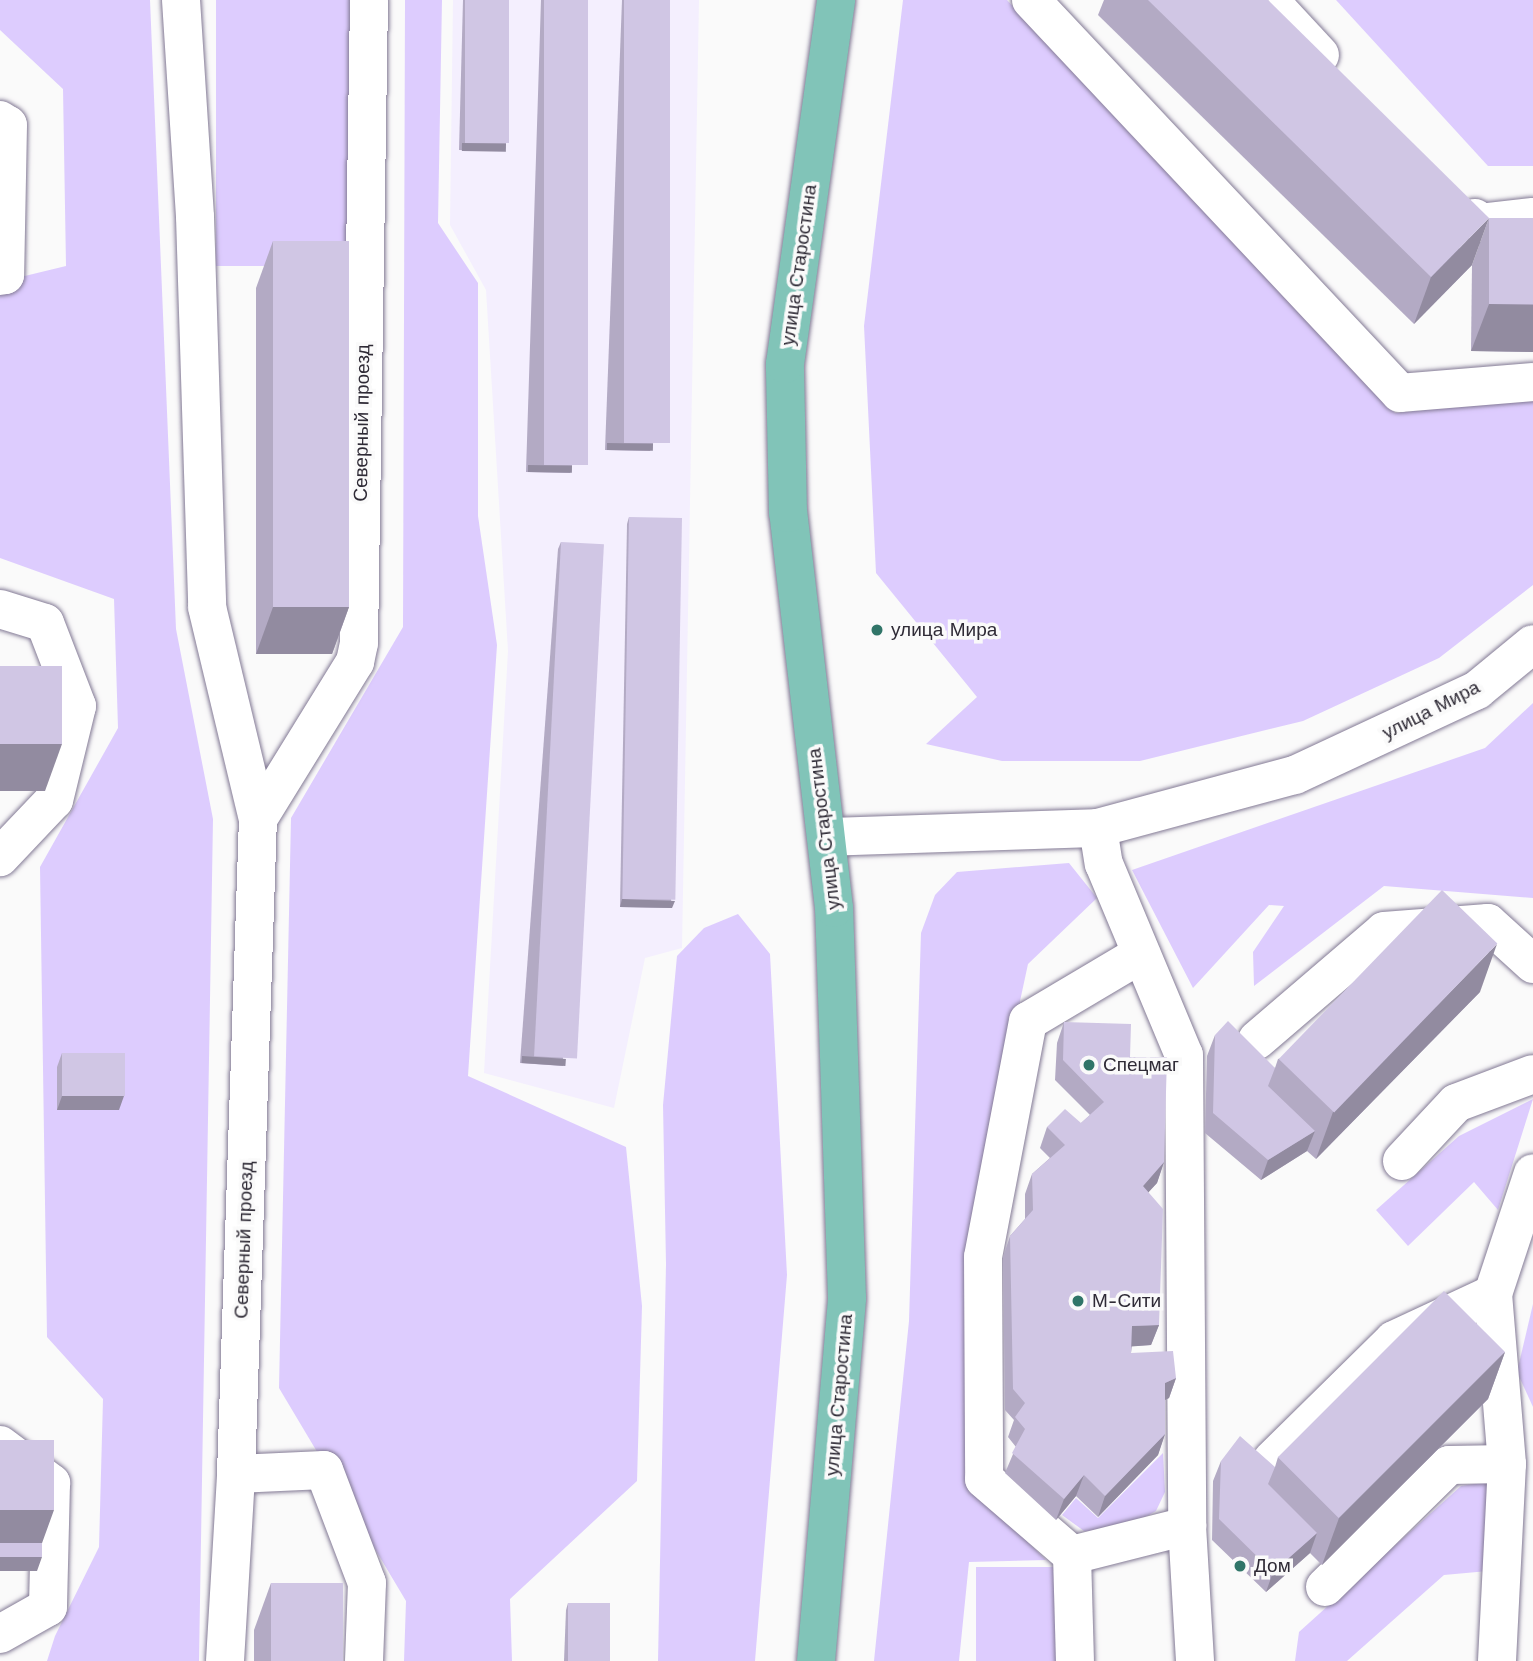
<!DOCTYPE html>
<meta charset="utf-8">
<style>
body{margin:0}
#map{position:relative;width:1533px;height:1661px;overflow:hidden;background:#fafafa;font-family:"Work Sans",sans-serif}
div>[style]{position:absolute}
.built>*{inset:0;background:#f4effe}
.green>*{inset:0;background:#ddccfe;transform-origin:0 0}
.roads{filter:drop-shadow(0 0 2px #837a95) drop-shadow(0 0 2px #837a95)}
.minor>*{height:38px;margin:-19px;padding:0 19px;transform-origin:19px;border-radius:19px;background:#fff}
.major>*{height:38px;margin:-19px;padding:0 19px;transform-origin:19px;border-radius:19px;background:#81c4b8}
.wall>*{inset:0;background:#b3aac4}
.shaded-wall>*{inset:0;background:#928ba0;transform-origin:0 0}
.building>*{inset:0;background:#d0c6e4;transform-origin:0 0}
.dots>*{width:19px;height:19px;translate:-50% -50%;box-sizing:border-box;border:4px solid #fafafa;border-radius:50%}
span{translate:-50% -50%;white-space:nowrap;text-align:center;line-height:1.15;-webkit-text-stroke:7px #fafafa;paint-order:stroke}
.street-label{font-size:19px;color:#2f2b36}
.poi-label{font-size:19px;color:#2f2b36}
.left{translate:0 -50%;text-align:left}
</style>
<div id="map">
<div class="built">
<div style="clip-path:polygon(453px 0,699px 0,682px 948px,645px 958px,614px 1108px,484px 1073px,508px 651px,486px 290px,450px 225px)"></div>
</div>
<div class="green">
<div style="clip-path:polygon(0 0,150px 0,176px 629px,213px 819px,199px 1661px,47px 1661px,55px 1636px,99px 1547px,103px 1399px,47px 1337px,40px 867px,118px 728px,114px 599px,0 558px,0 282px,66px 266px,63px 89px,0 30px)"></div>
<div style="left:216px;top:0;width:144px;height:266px"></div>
<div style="clip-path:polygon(405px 0,442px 0,438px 223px,478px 283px,478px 516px,497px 645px,468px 1076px,626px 1147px,642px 1306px,637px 1481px,510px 1599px,512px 1661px,404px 1661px,406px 1601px,279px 1388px,291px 818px,403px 627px)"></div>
<div style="clip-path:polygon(903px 0,1007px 0,1395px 413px,1533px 399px,1533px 585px,1439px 658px,1303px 721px,1140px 761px,1002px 761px,926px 744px,977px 697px,876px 573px,864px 326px)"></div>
<div style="clip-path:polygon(1336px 0,1533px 0,1533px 166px,1488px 166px)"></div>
<div style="clip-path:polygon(1533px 703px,1533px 898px,1384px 886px,1254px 986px,1253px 952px,1284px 906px,1269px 905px,1193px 988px,1132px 870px,1485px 748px)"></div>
<div style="clip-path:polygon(1069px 863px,1097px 898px,1028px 964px,966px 1252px,969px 1484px,1046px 1560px,969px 1562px,959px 1661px,874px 1661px,909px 1321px,921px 933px,935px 895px,957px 872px)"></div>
<div style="clip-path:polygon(738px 914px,770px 954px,787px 1275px,755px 1661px,658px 1661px,666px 1264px,663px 1105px,677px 956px,704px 928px)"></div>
<div style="clip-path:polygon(1533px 1099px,1498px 1210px,1474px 1182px,1408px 1246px,1376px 1210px,1459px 1136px)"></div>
<div style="clip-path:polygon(1533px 1304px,1533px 1407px,1517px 1372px)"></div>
<div style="clip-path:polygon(1163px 1453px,1165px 1492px,1156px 1511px,1131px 1525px,1098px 1532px,1084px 1531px,1062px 1515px,1076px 1498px,1098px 1518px)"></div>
<div style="clip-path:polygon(1493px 1481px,1488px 1571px,1444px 1575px,1347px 1661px,1295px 1661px,1299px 1632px,1461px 1486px)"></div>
<div style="left:976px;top:1567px;width:114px;height:94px"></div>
</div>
<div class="roads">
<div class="minor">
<div style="left:181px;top:0;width:217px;rotate:86.3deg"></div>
<div style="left:195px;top:217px;width:390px;rotate:88.2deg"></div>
<div style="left:207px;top:607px;width:218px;rotate:76.5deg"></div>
<div style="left:1031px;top:0;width:539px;rotate:46.8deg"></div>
<div style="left:1400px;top:393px;width:133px;rotate:-4.7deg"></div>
<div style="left:1269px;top:0;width:75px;rotate:47.2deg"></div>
<div style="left:0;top:120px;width:9px;rotate:32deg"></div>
<div style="left:8px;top:125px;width:150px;rotate:91.1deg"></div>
<div style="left:5px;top:275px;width:5px;rotate:169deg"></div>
<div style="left:1475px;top:218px;width:7px;rotate:45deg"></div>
<div style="left:1480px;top:223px;width:53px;rotate:-6.5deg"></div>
<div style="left:0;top:609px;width:47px;rotate:17.3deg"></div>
<div style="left:45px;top:623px;width:89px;rotate:68.9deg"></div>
<div style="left:77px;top:706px;width:97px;rotate:103.7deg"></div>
<div style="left:54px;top:800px;width:79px;rotate:133.5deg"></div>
<div style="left:1098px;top:828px;width:36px;rotate:81deg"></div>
<div style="left:1104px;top:864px;width:207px;rotate:67.3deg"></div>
<div style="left:1184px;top:1055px;width:471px;rotate:89.6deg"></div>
<div style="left:1187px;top:1526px;width:135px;rotate:86.6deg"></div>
<div style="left:827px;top:837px;width:271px;rotate:-1.9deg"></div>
<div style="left:1098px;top:828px;width:204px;rotate:-15.1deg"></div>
<div style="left:1295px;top:775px;width:201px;rotate:-25deg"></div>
<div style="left:1477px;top:690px;width:72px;rotate:-39.4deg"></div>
<div style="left:1141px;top:954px;width:131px;rotate:149.3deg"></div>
<div style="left:1028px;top:1021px;width:240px;rotate:100.8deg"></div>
<div style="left:983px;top:1257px;width:222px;rotate:89.7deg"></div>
<div style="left:984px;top:1479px;width:116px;rotate:40.8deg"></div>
<div style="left:1072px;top:1555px;width:119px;rotate:-14.2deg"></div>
<div style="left:1257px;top:1040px;width:167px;rotate:-40.6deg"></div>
<div style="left:1384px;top:931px;width:104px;rotate:-4.4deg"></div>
<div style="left:1488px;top:923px;width:61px;rotate:42.3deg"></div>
<div style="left:1402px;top:1161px;width:79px;rotate:-47deg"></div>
<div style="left:1456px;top:1103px;width:82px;rotate:-20.6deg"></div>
<div style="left:0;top:1445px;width:64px;rotate:36.7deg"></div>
<div style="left:51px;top:1483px;width:124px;rotate:91.4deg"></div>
<div style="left:48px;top:1607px;width:55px;rotate:150.6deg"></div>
<div style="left:1272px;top:1460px;width:171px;rotate:-44.5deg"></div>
<div style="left:1394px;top:1340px;width:109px;rotate:-24.9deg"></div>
<div style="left:236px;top:1474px;width:88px;rotate:-2.6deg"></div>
<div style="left:324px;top:1470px;width:121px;rotate:69.2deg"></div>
<div style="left:367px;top:1583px;width:78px;rotate:92.2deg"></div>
<div style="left:1072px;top:1555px;width:106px;rotate:88.4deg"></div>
<div style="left:1325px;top:1587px;width:174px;rotate:-44.5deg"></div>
<div style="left:1449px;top:1465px;width:58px;rotate:-1deg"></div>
<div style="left:225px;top:1661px;width:187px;rotate:-86.6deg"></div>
<div style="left:236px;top:1474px;width:655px;rotate:-88.08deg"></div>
<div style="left:258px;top:819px;width:185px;rotate:-58.3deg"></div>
<div style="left:355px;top:662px;width:19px;rotate:-78deg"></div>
<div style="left:359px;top:643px;width:643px;rotate:-89.11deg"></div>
<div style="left:1497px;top:1661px;width:197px;rotate:-87.1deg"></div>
<div style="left:1507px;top:1464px;width:171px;rotate:-94.7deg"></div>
<div style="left:1493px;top:1294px;width:127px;rotate:-71.7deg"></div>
</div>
<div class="major">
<div style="left:816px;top:1661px;width:364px;rotate:-85.1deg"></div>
<div style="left:847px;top:1298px;width:390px;rotate:-91.9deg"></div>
<div style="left:834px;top:908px;width:398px;rotate:-96.6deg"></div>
<div style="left:788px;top:513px;width:149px;rotate:-91.2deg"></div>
<div style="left:785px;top:364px;width:368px;rotate:-82deg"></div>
</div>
</div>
<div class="wall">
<div style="clip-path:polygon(463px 0,509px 0,506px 144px,503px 151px,459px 150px)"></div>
<div style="clip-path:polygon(541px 0,588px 0,572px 466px,570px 473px,526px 472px)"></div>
<div style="clip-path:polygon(622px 0,670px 0,653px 444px,650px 451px,605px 450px)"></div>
<div style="clip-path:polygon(1104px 0,1268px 0,1472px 265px,1414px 324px,1098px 15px)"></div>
<div style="clip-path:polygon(1489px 218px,1533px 218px,1533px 352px,1471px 351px,1472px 265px)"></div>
<div style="clip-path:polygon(273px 241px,349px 607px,332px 654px,256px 654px,256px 288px)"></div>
<div style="clip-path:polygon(629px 517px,672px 908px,620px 907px,627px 524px)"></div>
<div style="clip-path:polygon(561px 542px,563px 1066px,520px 1063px,558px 549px)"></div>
<div style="clip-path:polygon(1480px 992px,1316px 1159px,1307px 1151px,1261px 1180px,1205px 1133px,1207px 1056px,1215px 1035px,1275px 1068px,1278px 1059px)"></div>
<div style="clip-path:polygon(1064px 1022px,1130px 1057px,1164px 1162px,1157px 1183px,1148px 1192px,1159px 1325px,1151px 1345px,1132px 1346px,1131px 1353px,1176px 1378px,1169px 1398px,1165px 1400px,1165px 1434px,1158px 1455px,1098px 1517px,1076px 1496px,1056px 1520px,1005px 1473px,1016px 1447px,1008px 1437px,1014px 1420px,1005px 1410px,1003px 1257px,1010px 1236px,1025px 1219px,1025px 1194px,1032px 1174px,1050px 1158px,1040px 1148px,1047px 1127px,1081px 1123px,1090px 1115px,1055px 1080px,1057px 1043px)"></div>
<div style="clip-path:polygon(62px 1053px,119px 1110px,57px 1110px,57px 1067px)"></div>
<div style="clip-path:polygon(1505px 1352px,1488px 1399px,1322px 1565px,1310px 1553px,1266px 1592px,1212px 1540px,1213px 1481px,1221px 1461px,1275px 1467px,1278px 1457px)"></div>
<div style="clip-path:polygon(271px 1583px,343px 1661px,254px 1661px,254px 1630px)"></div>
<div style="clip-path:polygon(568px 1603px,609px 1661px,564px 1661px,566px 1610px)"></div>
</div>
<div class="shaded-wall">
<div style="left:462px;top:143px;width:44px;height:8px;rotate:1deg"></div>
<div style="clip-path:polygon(1489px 218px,1472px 265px,1414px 324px,1431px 277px)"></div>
<div style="clip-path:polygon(1489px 304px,1533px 305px,1533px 352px,1471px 351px)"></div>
<div style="left:607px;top:443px;width:46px;height:7px;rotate:1deg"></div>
<div style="left:528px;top:465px;width:44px;height:7px;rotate:1deg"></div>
<div style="clip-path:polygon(273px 607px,349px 607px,332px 654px,256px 654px)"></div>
<div style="clip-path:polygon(0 744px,62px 744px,45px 791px,0 791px)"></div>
<div style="clip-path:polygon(622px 899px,675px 901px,672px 908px,620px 907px)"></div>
<div style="clip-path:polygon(1497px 944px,1480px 992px,1316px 1159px,1333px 1112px)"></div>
<div style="left:522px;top:1056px;width:44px;height:7px;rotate:4deg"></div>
<div style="clip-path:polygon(62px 1096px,124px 1096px,119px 1110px,57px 1110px)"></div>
<div style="clip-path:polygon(1315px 1131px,1307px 1151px,1261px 1180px,1268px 1160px)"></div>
<div style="clip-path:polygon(1164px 1162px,1157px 1183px,1136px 1206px,1143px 1186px)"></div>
<div style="clip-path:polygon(1159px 1325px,1151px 1345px,1125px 1347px,1132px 1326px)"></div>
<div style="clip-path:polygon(1505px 1352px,1488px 1399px,1322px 1565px,1339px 1518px)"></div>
<div style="clip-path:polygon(1176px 1378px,1169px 1398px,1157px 1404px,1165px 1383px)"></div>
<div style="clip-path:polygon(1165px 1434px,1158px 1455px,1098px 1517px,1105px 1496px)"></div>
<div style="clip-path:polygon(1084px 1475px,1076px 1496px,1056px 1520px,1064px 1499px)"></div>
<div style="clip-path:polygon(0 1510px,54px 1510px,37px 1557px,42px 1557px,37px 1571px,0 1571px)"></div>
<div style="clip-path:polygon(1317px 1533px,1310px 1553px,1266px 1592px,1273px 1572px)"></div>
</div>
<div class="building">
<div style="left:465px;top:0;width:44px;height:143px"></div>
<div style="left:544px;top:0;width:44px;height:465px"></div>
<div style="left:624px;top:0;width:46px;height:443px"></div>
<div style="clip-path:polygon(1148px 0,1268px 0,1489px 218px,1431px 277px)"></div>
<div style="left:1489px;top:218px;width:44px;height:86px"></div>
<div style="left:273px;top:241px;width:76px;height:366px"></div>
<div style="left:629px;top:517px;width:53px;height:382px;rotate:1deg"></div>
<div style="left:561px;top:542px;width:43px;height:515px;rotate:3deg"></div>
<div style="left:0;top:666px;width:62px;height:78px"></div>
<div style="left:1442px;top:890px;width:77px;height:235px;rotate:44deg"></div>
<div style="clip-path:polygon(1228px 1021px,1275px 1068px,1268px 1086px,1315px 1131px,1268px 1160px,1213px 1113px,1215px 1035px)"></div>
<div style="clip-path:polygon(1064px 1022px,1131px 1024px,1130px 1057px,1167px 1057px,1164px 1162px,1143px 1186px,1163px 1209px,1159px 1325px,1132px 1326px,1131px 1353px,1173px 1351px,1176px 1378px,1165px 1383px,1165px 1434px,1105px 1496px,1084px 1475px,1064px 1499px,1012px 1453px,1025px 1429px,1015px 1417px,1025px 1403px,1013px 1389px,1010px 1236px,1033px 1210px,1032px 1174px,1065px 1145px,1047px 1127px,1065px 1109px,1081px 1123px,1104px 1102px,1063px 1060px)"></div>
<div style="left:62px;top:1053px;width:63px;height:43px"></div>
<div style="left:1444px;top:1291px;width:86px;height:235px;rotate:45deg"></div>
<div style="clip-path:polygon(1240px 1436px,1275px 1467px,1268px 1484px,1317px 1533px,1273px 1572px,1219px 1519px,1221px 1461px)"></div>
<div style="left:0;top:1440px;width:54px;height:70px"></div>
<div style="left:0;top:1543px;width:42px;height:14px"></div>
<div style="left:271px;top:1583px;width:72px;height:78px"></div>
<div style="left:568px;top:1603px;width:42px;height:58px"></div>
</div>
<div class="dots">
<div style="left:877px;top:630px;background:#307568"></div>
<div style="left:1089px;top:1065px;background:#307568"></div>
<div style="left:1078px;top:1301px;background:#307568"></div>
<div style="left:1240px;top:1566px;background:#307568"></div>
</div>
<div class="street-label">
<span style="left:799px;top:265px;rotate:-82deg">улица Старостина</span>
<span style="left:362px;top:423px;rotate:-89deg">Северный проезд</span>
<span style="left:1431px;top:710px;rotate:-27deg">улица Мира</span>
<span style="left:824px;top:829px;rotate:-97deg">улица Старостина</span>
<span style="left:244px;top:1240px;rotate:-88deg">Северный проезд</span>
<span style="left:839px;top:1395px;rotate:-85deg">улица Старостина</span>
</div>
<div class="poi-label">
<span class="left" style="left:891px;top:630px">улица Мира</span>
<span class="left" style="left:1103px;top:1065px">Спецмаг</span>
<span class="left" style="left:1092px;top:1301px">М-Сити</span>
<span class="left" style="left:1254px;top:1566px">Дом</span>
</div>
</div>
